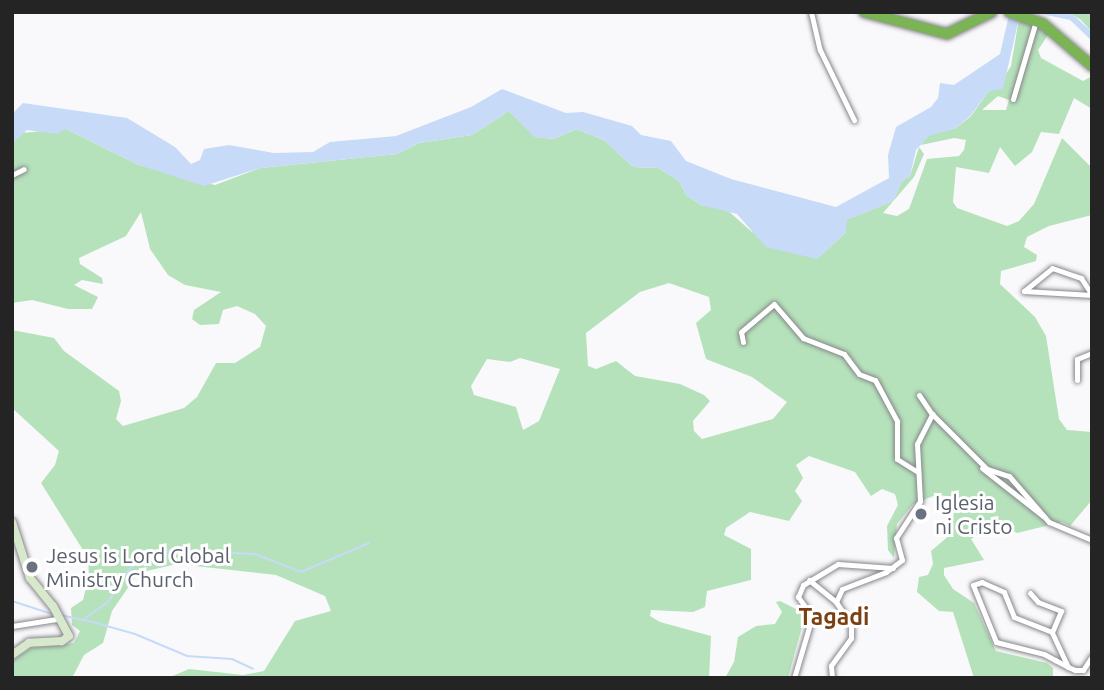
<!DOCTYPE html>
<style>
body{margin:0}
#map{position:relative;width:1104px;height:690px;overflow:hidden;background:#f9f9fc;font-family:Ubuntu,sans-serif}
div>[style]{position:absolute}
.green>*{inset:0;background:#b5e2bb}
.water>*{inset:0;background:#c7daf8}
.stream>*{height:2px;margin:-1px;padding:0 1px;transform-origin:1px;border-radius:1px;background:#c7daf8}
.roads{filter:drop-shadow(0 0 2px #87878a) drop-shadow(0 0 2px #87878a)}
.street>*{height:5px;margin:-2.5px;padding:0 2.5px;transform-origin:2.5px;border-radius:2.5px;background:#fff}
.secondary>*{height:8px;margin:-4px;padding:0 4px;transform-origin:4px;border-radius:4px;background:#d7e8cc}
.highway>*{height:10px;margin:-5px;padding:0 5px;transform-origin:5px;border-radius:5px;background:#7ab454}
.dots>*{width:19px;height:19px;translate:-50% -50%;box-sizing:border-box;border:4px solid #fff;border-radius:50%}
span{translate:-50% -50%;white-space:nowrap;text-align:center;line-height:1.15;-webkit-text-stroke:6px #fff;paint-order:stroke}
.worship-label{font-size:21px;color:#5b616d}
.left{translate:0 -50%;text-align:left}
.neighbourhood-label{font-size:23px;color:#7b3f12;font-weight:700}
.frame{position:absolute;inset:0;border:14px solid #242425;pointer-events:none}
</style>
<div id="map">
<div class="green">
<div style="clip-path:polygon(1068px 12px,1092px 12px,1092px 32px,1081px 20px)"></div>
<div style="clip-path:polygon(evenodd,1019px 18px,1050px 32px,1038px 50px,1041px 58px,1083px 81px,1092px 76px,1092px 109px,1074px 98px,1059px 134px,1041px 132px,1032px 152px,1015px 166px,1000px 147px,989px 173px,956px 167px,953px 202px,957px 208px,1007px 226px,1019px 221px,1034px 204px,1062px 138px,1092px 168px,1092px 215px,1049px 226px,1027px 237px,1024px 247px,1037px 255px,1036px 261px,1001px 271px,1000px 284px,1035px 317px,1046px 336px,1059px 419px,1067px 430px,1092px 432px,1092px 500px,1070px 526px,1062px 522px,1017px 533px,1004px 526px,984px 531px,971px 539px,984px 560px,944px 568px,944px 575px,953px 589px,974px 603px,996px 651px,1047px 663px,1053px 668px,1053px 678px,974px 678px,953px 612px,939px 611px,917px 592px,919px 577px,928px 575px,933px 564px,931px 551px,951px 534px,956px 497px,936px 495px,913px 504px,897px 524px,894px 558px,888px 550px,887px 526px,898px 505px,895px 494px,882px 489px,871px 496px,855px 472px,809px 456px,796px 465px,803px 478px,795px 491px,802px 501px,789px 521px,750px 512px,726px 528px,724px 535px,751px 549px,751px 580px,707px 591px,705px 607px,693px 612px,651px 610px,650px 616px,660px 622px,711px 636px,709px 678px,168px 678px,189px 669px,243px 675px,264px 671px,295px 621px,331px 611px,325px 596px,276px 575px,177px 564px,138px 573px,112px 611px,103px 643px,84px 655px,72px 678px,12px 678px,12px 661px,31px 648px,74px 643px,80px 631px,72px 625px,71px 608px,83px 600px,89px 576px,88px 558px,41px 483px,55px 465px,59px 451px,12px 408px,12px 330px,54px 338px,64px 351px,119px 391px,121px 401px,116px 419px,123px 426px,184px 408px,197px 397px,216px 363px,235px 363px,260px 347px,266px 326px,255px 314px,237px 306px,223px 310px,219px 324px,200px 325px,192px 319px,194px 310px,221px 292px,185px 285px,168px 275px,150px 249px,141px 212px,126px 236px,79px 258px,80px 264px,102px 278px,103px 284px,82px 280px,74px 285px,98px 297px,92px 309px,68px 309px,32px 300px,12px 303px,12px 144px,21px 133px,66px 129px,139px 165px,215px 185px,260px 168px,397px 154px,419px 143px,472px 135px,509px 111px,535px 137px,554px 139px,576px 129px,604px 140px,633px 167px,658px 168px,679px 181px,686px 195px,701px 205px,725px 208px,752px 232px,817px 259px,846px 232px,846px 220px,893px 201px,902px 181px,910px 176px,919px 147px,924px 154px,914px 177px,883px 213px,897px 216px,909px 209px,927px 159px,959px 156px,964px 150px,966px 140px,954px 138px,921px 145px,929px 135px,956px 128px,971px 116px,989px 91px,997px 89px,1011px 66px,1019px 18px,998px 96px,1009px 100px,1006px 110px,982px 110px,998px 96px,1019px 18px,669px 283px,709px 297px,711px 310px,696px 323px,706px 359px,752px 377px,787px 402px,773px 419px,702px 439px,694px 431px,693px 421px,710px 401px,704px 395px,680px 384px,635px 376px,616px 361px,596px 369px,588px 366px,586px 333px,640px 292px,669px 283px,1019px 18px,520px 358px,560px 369px,539px 421px,523px 430px,516px 407px,474px 395px,471px 386px,487px 359px,510px 362px,520px 358px)"></div>
<div style="clip-path:polygon(780px 601px,802px 612px,804px 619px,788px 678px,725px 678px,734px 662px,738px 637px,756px 626px,775px 624px,782px 612px,776px 602px)"></div>
</div>
<div class="water">
<div style="clip-path:polygon(1032px 12px,1071px 13px,1092px 32px,1092px 41px,1070px 20px)"></div>
<div style="clip-path:polygon(1009px 15px,1019px 18px,1003px 89px,989px 91px,971px 115px,956px 128px,929px 136px,916px 150px,910px 176px,902px 181px,893px 201px,847px 220px,846px 232px,817px 259px,766px 247px,737px 214px,701px 205px,686px 195px,679px 181px,658px 168px,633px 167px,604px 140px,576px 129px,554px 139px,534px 137px,509px 111px,472px 135px,419px 143px,397px 154px,260px 168px,204px 186px,139px 165px,66px 129px,56px 134px,27px 130px,12px 144px,12px 114px,23px 103px,127px 118px,175px 147px,191px 164px,200px 160px,204px 149px,229px 145px,274px 153px,313px 152px,330px 142px,396px 136px,471px 107px,502px 89px,566px 113px,583px 112px,632px 126px,641px 135px,671px 141px,686px 161px,731px 179px,836px 207px,889px 178px,888px 155px,896px 127px,931px 107px,938px 98px,940px 83px,954px 85px,1000px 54px)"></div>
</div>
<div class="stream">
<div style="left:12px;top:601px;width:42px;rotate:18deg"></div>
<div style="left:61px;top:615px;width:23px;rotate:13deg"></div>
<div style="left:83px;top:620px;width:32px;rotate:-36deg"></div>
<div style="left:109px;top:601px;width:29px;rotate:-61deg"></div>
<div style="left:123px;top:576px;width:25px;rotate:-45deg"></div>
<div style="left:141px;top:558px;width:31px;rotate:-15deg"></div>
<div style="left:171px;top:550px;width:84px;rotate:2.7deg"></div>
<div style="left:255px;top:554px;width:49px;rotate:21.4deg"></div>
<div style="left:301px;top:572px;width:74px;rotate:-23.1deg"></div>
<div style="left:85px;top:620px;width:52px;rotate:15.6deg"></div>
<div style="left:135px;top:634px;width:56px;rotate:22.9deg"></div>
<div style="left:187px;top:656px;width:45px;rotate:3.8deg"></div>
<div style="left:232px;top:659px;width:23px;rotate:25deg"></div>
</div>
<div class="roads">
<div class="street">
<div style="left:811px;top:12px;width:39px;rotate:77deg"></div>
<div style="left:820px;top:50px;width:78px;rotate:64.1deg"></div>
<div style="left:1013px;top:99px;width:81px;rotate:-73.6deg"></div>
<div style="left:12px;top:175px;width:13px;rotate:-27deg"></div>
<div style="left:1024px;top:291px;width:36px;rotate:-39deg"></div>
<div style="left:1052px;top:268px;width:31px;rotate:19deg"></div>
<div style="left:1081px;top:278px;width:20px;rotate:57deg"></div>
<div style="left:1024px;top:291px;width:68px;rotate:3.4deg"></div>
<div style="left:743px;top:342px;width:10px;rotate:-101deg"></div>
<div style="left:741px;top:332px;width:43px;rotate:-40.3deg"></div>
<div style="left:774px;top:304px;width:45px;rotate:49.5deg"></div>
<div style="left:803px;top:338px;width:44px;rotate:21.3deg"></div>
<div style="left:844px;top:354px;width:25px;rotate:53deg"></div>
<div style="left:859px;top:374px;width:17px;rotate:21deg"></div>
<div style="left:875px;top:380px;width:47px;rotate:61.8deg"></div>
<div style="left:897px;top:421px;width:38px;rotate:90deg"></div>
<div style="left:897px;top:459px;width:25px;rotate:32deg"></div>
<div style="left:1077px;top:380px;width:21px;rotate:-90deg"></div>
<div style="left:1077px;top:359px;width:16px;rotate:-22deg"></div>
<div style="left:919px;top:395px;width:23px;rotate:56deg"></div>
<div style="left:982px;top:468px;width:78px;rotate:38.2deg"></div>
<div style="left:809px;top:580px;width:35px;rotate:39deg"></div>
<div style="left:836px;top:602px;width:27px;rotate:56deg"></div>
<div style="left:851px;top:624px;width:14px;rotate:90deg"></div>
<div style="left:851px;top:638px;width:34px;rotate:126deg"></div>
<div style="left:831px;top:666px;width:12px;rotate:85deg"></div>
<div style="left:1030px;top:593px;width:12px;rotate:48deg"></div>
<div style="left:1038px;top:602px;width:25px;rotate:21deg"></div>
<div style="left:1061px;top:611px;width:23px;rotate:113deg"></div>
<div style="left:836px;top:602px;width:14px;rotate:-65deg"></div>
<div style="left:842px;top:589px;width:47px;rotate:-21.1deg"></div>
<div style="left:886px;top:572px;width:20px;rotate:-37deg"></div>
<div style="left:902px;top:560px;width:23px;rotate:-105deg"></div>
<div style="left:896px;top:538px;width:44px;rotate:-57deg"></div>
<div style="left:920px;top:501px;width:57px;rotate:-93deg"></div>
<div style="left:917px;top:444px;width:34px;rotate:-63deg"></div>
<div style="left:932px;top:414px;width:78px;rotate:45deg"></div>
<div style="left:987px;top:469px;width:23px;rotate:18deg"></div>
<div style="left:1009px;top:476px;width:61px;rotate:49deg"></div>
<div style="left:1049px;top:522px;width:47px;rotate:22.7deg"></div>
<div style="left:12px;top:626px;width:45px;rotate:-9deg"></div>
<div style="left:1068px;top:667px;width:38px;rotate:-115deg"></div>
<div style="left:1052px;top:632px;width:41px;rotate:-158.5deg"></div>
<div style="left:1014px;top:617px;width:27px;rotate:-112deg"></div>
<div style="left:1004px;top:592px;width:24px;rotate:-156deg"></div>
<div style="left:982px;top:582px;width:9px;rotate:162deg"></div>
<div style="left:973px;top:585px;width:61px;rotate:68deg"></div>
<div style="left:996px;top:642px;width:49px;rotate:14deg"></div>
<div style="left:1044px;top:654px;width:13px;rotate:29deg"></div>
<div style="left:1055px;top:660px;width:15px;rotate:28deg"></div>
<div style="left:1068px;top:667px;width:8px;rotate:23deg"></div>
<div style="left:1075px;top:670px;width:8px"></div>
<div style="left:1083px;top:670px;width:17px;rotate:-57deg"></div>
<div style="left:794px;top:678px;width:56px;rotate:-73.5deg"></div>
<div style="left:810px;top:624px;width:12px;rotate:-95deg"></div>
<div style="left:809px;top:612px;width:19px;rotate:-126deg"></div>
<div style="left:798px;top:597px;width:13px;rotate:-67deg"></div>
<div style="left:803px;top:585px;width:41px;rotate:-31deg"></div>
<div style="left:838px;top:564px;width:55px;rotate:4.2deg"></div>
</div>
<div class="secondary">
<div style="left:12px;top:522px;width:59px;rotate:72.2deg"></div>
<div style="left:30px;top:578px;width:36px;rotate:51deg"></div>
<div style="left:53px;top:606px;width:34px;rotate:62deg"></div>
<div style="left:69px;top:636px;width:9px;rotate:144deg"></div>
<div style="left:62px;top:641px;width:33px;rotate:177deg"></div>
<div style="left:29px;top:643px;width:21px;rotate:145deg"></div>
</div>
<div class="highway">
<div style="left:864px;top:12px;width:86px;rotate:14.8deg"></div>
<div style="left:947px;top:34px;width:50px;rotate:-26.1deg"></div>
<div style="left:1009px;top:12px;width:36px;rotate:19deg"></div>
<div style="left:1043px;top:24px;width:65px;rotate:40.6deg"></div>
</div>
</div>
<div class="dots">
<div style="left:921px;top:514px;background:#6b7280"></div>
<div style="left:32px;top:567px;background:#6b7280"></div>
</div>
<div class="worship-label">
<span class="left" style="left:935px;top:514px">Iglesia<br>ni Cristo</span>
<span class="left" style="left:46px;top:567px">Jesus is Lord Global<br>Ministry Church</span>
</div>
<div class="neighbourhood-label">
<span style="left:834px;top:617px">Tagadi</span>
</div>
<div class="frame"></div>
</div>
